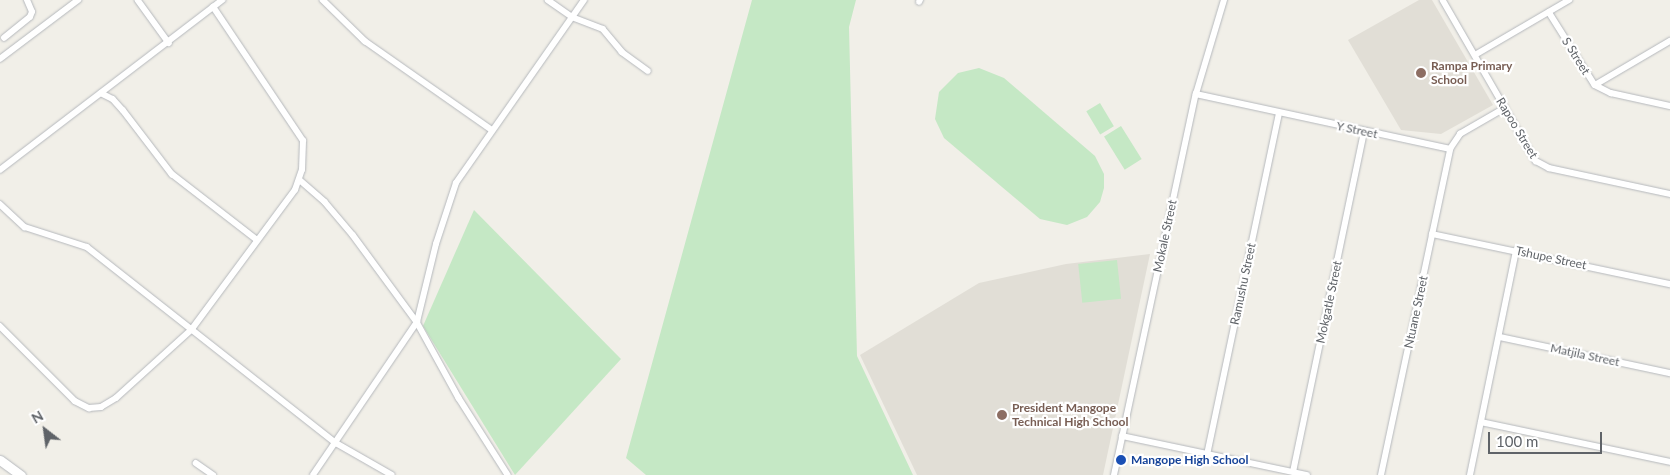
<!DOCTYPE html>
<style>
body{margin:0}
#map{position:relative;width:1670px;height:475px;overflow:hidden;background:#f1efe8;font-family:Lato,sans-serif}
div>[style]{position:absolute}
.education>*{inset:0;background:#e1ded6}
.green>*{inset:0;background:#c5e8c5;transform-origin:0 0}
.roads{filter:drop-shadow(0 0 1px #b5b8bc) drop-shadow(0 0 1px #b5b8bc)}
.street>*{height:5.5px;margin:-2.75px;padding:0 2.75px;transform-origin:2.75px;border-radius:2.75px;background:#fff}
.secondary>*{height:9px;margin:-4.5px;padding:0 4.5px;transform-origin:4.5px;border-radius:4.5px;background:#fff}
.dots>*{width:14px;height:14px;translate:-50% -50%;box-sizing:border-box;border:2px solid #fff;border-radius:50%}
span{translate:-50% -50%;white-space:nowrap;text-align:center;line-height:1.15;-webkit-text-stroke:4.5px #fff;paint-order:stroke}
.street-label{font-size:12px;color:#5f6368}
.education-label{font-size:12px;color:#785e54;font-weight:700}
.left{translate:0 -50%;text-align:left}
.transit-label{font-size:12px;color:#164399;font-weight:700}
.north{position:absolute;left:20px;top:405px;width:50px;height:50px;-webkit-text-stroke:4px #fff;paint-order:stroke;rotate:330deg;font-size:14px;font-weight:700;line-height:20px;text-align:center;color:#5f6368}
.north::after{content:'';display:block;margin:auto;width:18px;height:22px;background:#5f6368;clip-path:polygon(50% 0,100% 100%,50% 72%,0 100%)}
.scale{position:absolute;left:1488px;top:432px;width:114px;height:22px;box-sizing:border-box;border:2px solid #5f6368;border-top:0;padding-left:6px;font-size:15px;line-height:18px;white-space:nowrap;color:#5f6368;-webkit-text-stroke:4px #fff;paint-order:stroke}
</style>
<div id="map">
<div class="education">
<div style="clip-path:polygon(1419px 0,1432px 0,1493px 105px,1441px 134px,1401px 130px,1348px 40px)"></div>
<div style="clip-path:polygon(1150px 254px,1103px 475px,917px 475px,860px 355px,979px 283px,1066px 264px)"></div>
</div>
<div class="green">
<div style="clip-path:polygon(752px 0,856px 0,849px 27px,857px 356px,913px 475px,646px 475px,626px 458px)"></div>
<div style="clip-path:polygon(979px 68px,1004px 78px,1095px 156px,1104px 174px,1104px 188px,1100px 202px,1087px 217px,1067px 225px,1040px 219px,944px 138px,935px 119px,939px 92px,958px 73px)"></div>
<div style="left:1100px;top:103px;width:27px;height:16px;rotate:59deg"></div>
<div style="left:1121px;top:126px;width:39px;height:20px;rotate:58deg"></div>
<div style="clip-path:polygon(474px 210px,621px 359px,515px 475px,423px 326px)"></div>
<div style="left:1117px;top:260px;width:39px;height:39px;rotate:84deg"></div>
</div>
<div class="roads">
<div class="street">
<div style="left:138px;top:0;width:53px;rotate:54.2deg"></div>
<div style="left:323px;top:0;width:59px;rotate:44.3deg"></div>
<div style="left:365px;top:41px;width:155px;rotate:35deg"></div>
<div style="left:548px;top:0;width:29px;rotate:35deg"></div>
<div style="left:572px;top:17px;width:33px;rotate:21deg"></div>
<div style="left:603px;top:29px;width:30px;rotate:50deg"></div>
<div style="left:622px;top:52px;width:32px;rotate:36deg"></div>
<div style="left:1443px;top:0;width:186px;rotate:60deg"></div>
<div style="left:1536px;top:161px;width:15px;rotate:28deg"></div>
<div style="left:1549px;top:168px;width:124px;rotate:12.1deg"></div>
<div style="left:919px;top:2px;width:2px;rotate:-63deg"></div>
<div style="left:1549px;top:12px;width:86px;rotate:57.8deg"></div>
<div style="left:1595px;top:85px;width:18px;rotate:27deg"></div>
<div style="left:1611px;top:93px;width:60px;rotate:12.4deg"></div>
<div style="left:4px;top:38px;width:33px;rotate:-39deg"></div>
<div style="left:30px;top:17px;width:5px;rotate:-68deg"></div>
<div style="left:32px;top:12px;width:13px;rotate:-113deg"></div>
<div style="left:1475px;top:55px;width:109px;rotate:-30.3deg"></div>
<div style="left:0;top:59px;width:98px;rotate:-37.1deg"></div>
<div style="left:1595px;top:85px;width:87px;rotate:-30.4deg"></div>
<div style="left:101px;top:93px;width:13px;rotate:27deg"></div>
<div style="left:113px;top:99px;width:15px;rotate:48deg"></div>
<div style="left:123px;top:110px;width:81px;rotate:52.6deg"></div>
<div style="left:172px;top:174px;width:106px;rotate:37.7deg"></div>
<div style="left:1196px;top:94px;width:260px;rotate:12.2deg"></div>
<div style="left:1450px;top:149px;width:18px;rotate:-56deg"></div>
<div style="left:1460px;top:134px;width:52px;rotate:-30deg"></div>
<div style="left:0;top:170px;width:280px;rotate:-37.4deg"></div>
<div style="left:300px;top:180px;width:33px;rotate:41deg"></div>
<div style="left:325px;top:202px;width:43px;rotate:49.7deg"></div>
<div style="left:353px;top:235px;width:108px;rotate:53.7deg"></div>
<div style="left:417px;top:322px;width:87px;rotate:61.1deg"></div>
<div style="left:459px;top:398px;width:91px;rotate:57.5deg"></div>
<div style="left:0;top:204px;width:34px;rotate:43deg"></div>
<div style="left:25px;top:227px;width:65px;rotate:17.9deg"></div>
<div style="left:87px;top:247px;width:317px;rotate:38.2deg"></div>
<div style="left:336px;top:443px;width:64px;rotate:29.7deg"></div>
<div style="left:1432px;top:234px;width:243px;rotate:11.9deg"></div>
<div style="left:0;top:326px;width:106px;rotate:45deg"></div>
<div style="left:75px;top:401px;width:16px;rotate:27deg"></div>
<div style="left:89px;top:408px;width:12px;rotate:-5deg"></div>
<div style="left:101px;top:407px;width:17px;rotate:-31deg"></div>
<div style="left:116px;top:398px;width:103px;rotate:-42.2deg"></div>
<div style="left:192px;top:329px;width:173px;rotate:-53.5deg"></div>
<div style="left:295px;top:190px;width:21px;rotate:-71deg"></div>
<div style="left:302px;top:170px;width:29px;rotate:-88deg"></div>
<div style="left:303px;top:141px;width:161px;rotate:-123.9deg"></div>
<div style="left:1500px;top:337px;width:174px;rotate:12deg"></div>
<div style="left:1481px;top:422px;width:193px;rotate:11.9deg"></div>
<div style="left:1122px;top:436px;width:189px;rotate:11.9deg"></div>
<div style="left:1207px;top:455px;width:349px;rotate:-78.1deg"></div>
<div style="left:196px;top:463px;width:21px;rotate:35deg"></div>
<div style="left:1293px;top:472px;width:348px;rotate:-78.2deg"></div>
<div style="left:313px;top:475px;width:185px;rotate:-55.8deg"></div>
<div style="left:417px;top:322px;width:80px;rotate:-76.3deg"></div>
<div style="left:436px;top:244px;width:64px;rotate:-71.8deg"></div>
<div style="left:456px;top:183px;width:223px;rotate:-55deg"></div>
<div style="left:1114px;top:475px;width:390px;rotate:-77.9deg"></div>
<div style="left:1196px;top:94px;width:98px;rotate:-73.4deg"></div>
<div style="left:1381px;top:475px;width:333px;rotate:-78deg"></div>
<div style="left:1470px;top:475px;width:229px;rotate:-78.4deg"></div>
</div>
<div class="secondary">
<div style="left:0;top:460px;width:26px;rotate:36deg"></div>
</div>
</div>
<div class="dots">
<div style="left:1421px;top:73px;background:#8d6e63"></div>
<div style="left:1002px;top:415px;background:#8d6e63"></div>
<div style="left:1121px;top:460px;background:#1a4fb4"></div>
</div>
<div class="street-label">
<span style="left:1576px;top:56px;rotate:58deg">S Street</span>
<span style="left:1517px;top:128px;rotate:59deg">Rapoo Street</span>
<span style="left:1357px;top:130px;rotate:12deg">Y Street</span>
<span style="left:1165px;top:236px;rotate:-78deg">Mokale Street</span>
<span style="left:1551px;top:258px;rotate:12deg">Tshupe Street</span>
<span style="left:1243px;top:284px;rotate:-78deg">Ramushu Street</span>
<span style="left:1329px;top:302px;rotate:-78deg">Mokgatle Street</span>
<span style="left:1416px;top:312px;rotate:-78deg">Ntuane Street</span>
<span style="left:1585px;top:355px;rotate:12deg">Matjila Street</span>
</div>
<div class="education-label">
<span class="left" style="left:1431px;top:73px">Rampa Primary<br>School</span>
<span class="left" style="left:1012px;top:415px">President Mangope<br>Technical High School</span>
</div>
<div class="transit-label">
<span class="left" style="left:1131px;top:460px">Mangope High School</span>
</div>
<div class="north">N</div>
<div class="scale">100 m</div>
</div>
